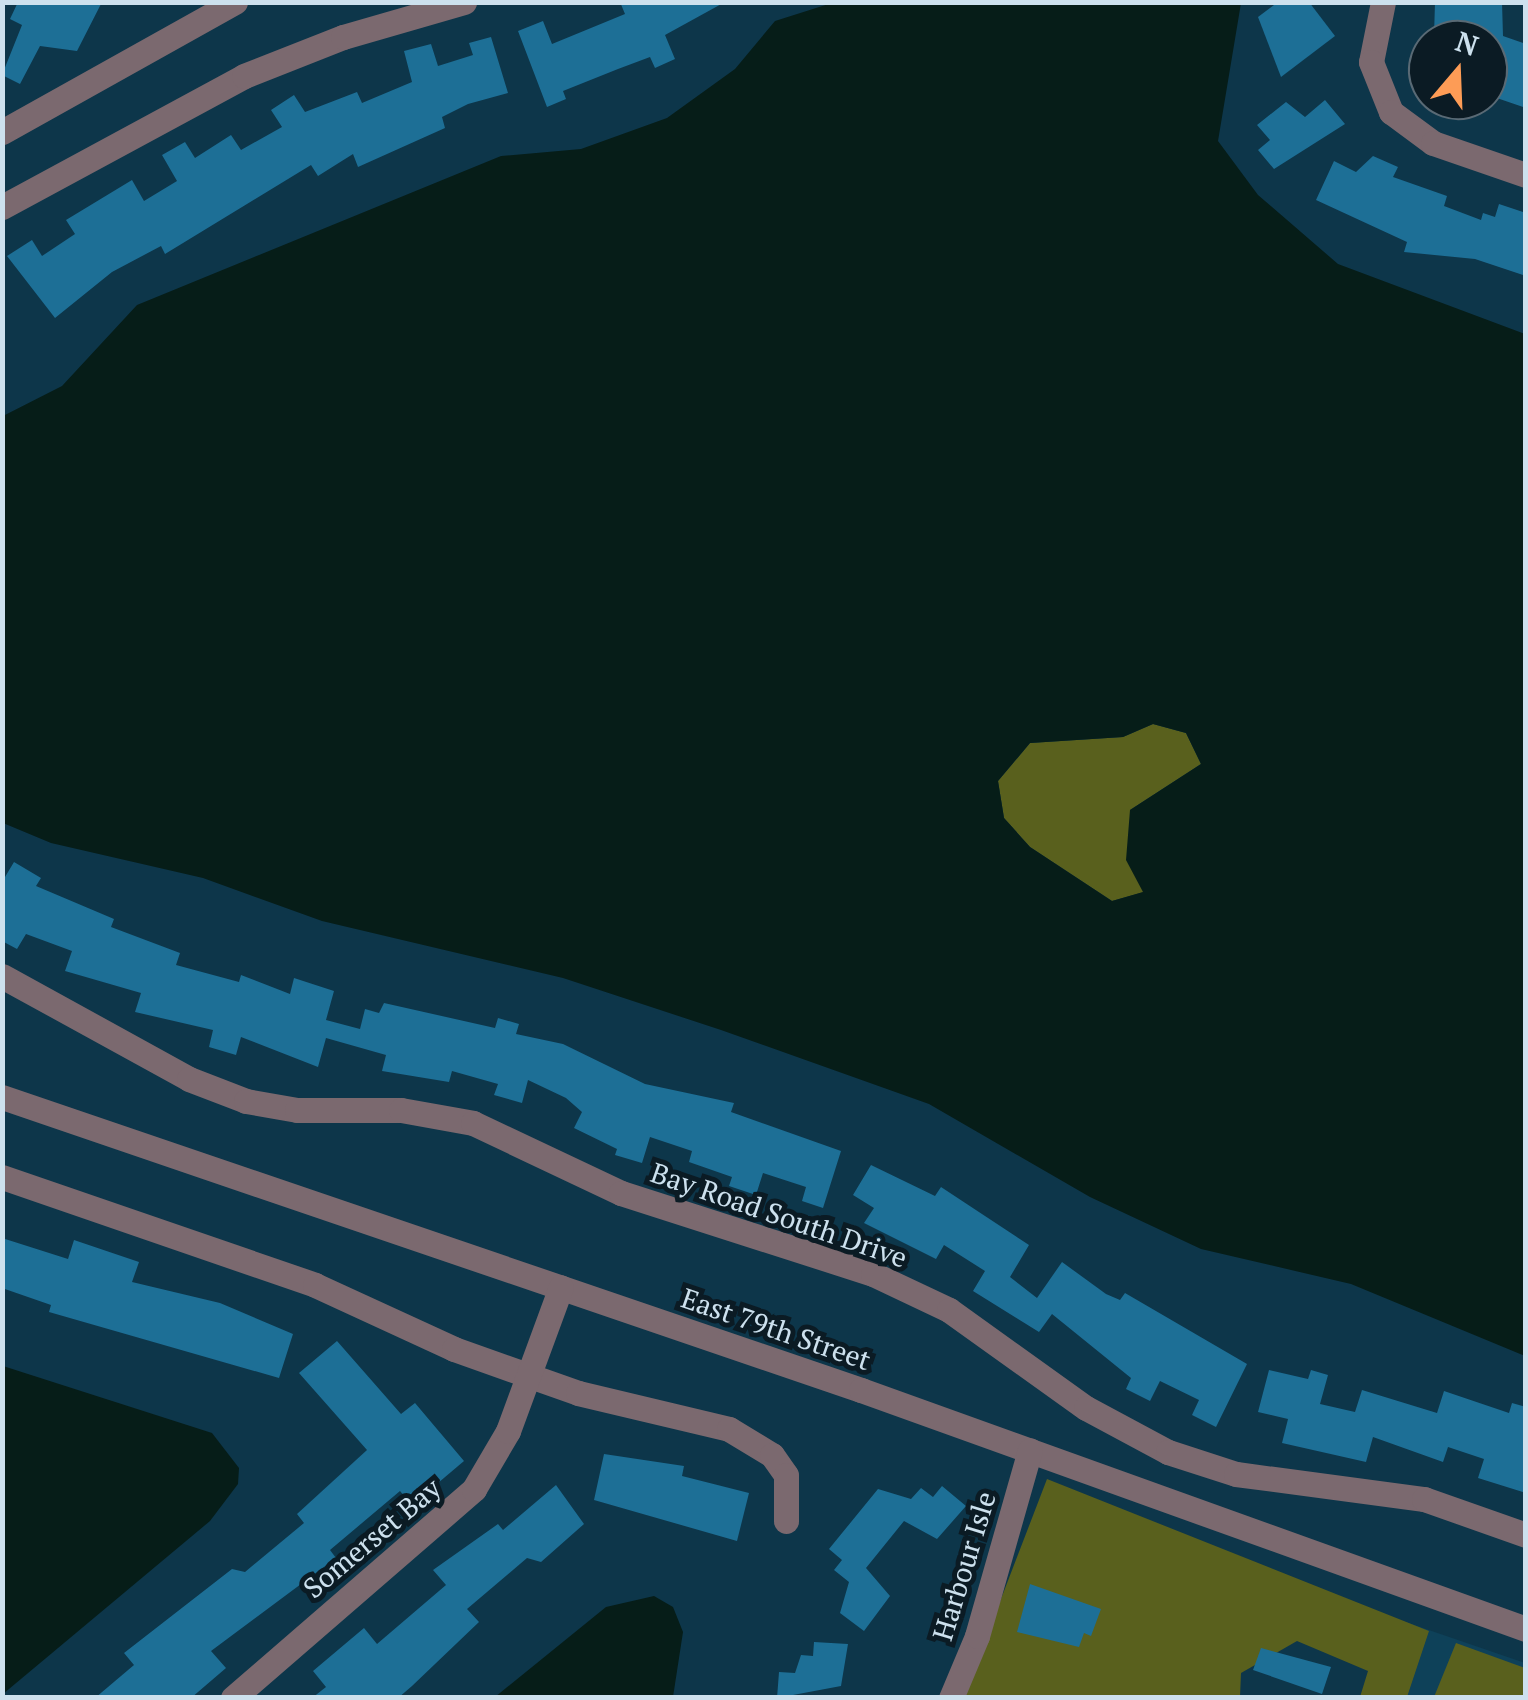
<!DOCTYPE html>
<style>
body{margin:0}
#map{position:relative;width:1528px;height:1700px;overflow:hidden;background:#0d364a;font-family:"PT Serif",serif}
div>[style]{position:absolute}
.built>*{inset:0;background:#0e4159}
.green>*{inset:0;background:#59601d}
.water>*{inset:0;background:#061d18}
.building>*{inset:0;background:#1d6f96}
.minor>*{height:25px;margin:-12.5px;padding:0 12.5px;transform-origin:12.5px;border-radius:12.5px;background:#7b696f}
span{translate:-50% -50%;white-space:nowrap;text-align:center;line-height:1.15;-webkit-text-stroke:10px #0b1b24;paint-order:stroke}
.street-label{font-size:28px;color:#cde1ee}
.frame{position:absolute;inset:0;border:5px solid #cde1ee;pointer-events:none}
.north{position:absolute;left:1408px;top:20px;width:100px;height:100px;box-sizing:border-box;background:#0b1b24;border:2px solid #596a75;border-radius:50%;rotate:19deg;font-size:28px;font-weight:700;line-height:40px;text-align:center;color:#cde1ee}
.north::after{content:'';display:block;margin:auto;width:35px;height:45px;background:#fd9c56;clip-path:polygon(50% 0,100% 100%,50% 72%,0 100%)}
</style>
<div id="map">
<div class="built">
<div style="clip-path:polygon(1388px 1616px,1525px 1663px,1525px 1697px,1360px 1698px)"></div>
</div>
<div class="green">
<div style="clip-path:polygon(1153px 724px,1186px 733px,1201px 764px,1130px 810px,1144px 892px,1112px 901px,1030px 847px,1004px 818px,998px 781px,1030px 743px,1123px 737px)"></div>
<div style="clip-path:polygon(1047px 1479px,1429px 1631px,1407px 1697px,1360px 1697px,1368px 1671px,1297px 1641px,1241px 1673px,1240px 1697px,963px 1698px)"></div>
<div style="clip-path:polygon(1456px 1643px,1525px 1668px,1525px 1697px,1434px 1697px)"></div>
</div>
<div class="water">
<div style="clip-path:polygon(evenodd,835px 2px,1241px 3px,1218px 141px,1258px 195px,1338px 264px,1525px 334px,1525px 1356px,1351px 1284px,1201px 1249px,1090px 1197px,929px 1104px,721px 1030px,563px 978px,322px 921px,203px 878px,51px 843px,3px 823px,3px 416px,62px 386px,137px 305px,501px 156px,581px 149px,667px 118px,735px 69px,775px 21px,835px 2px,1153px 724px,1186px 733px,1201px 764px,1130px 810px,1126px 860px,1143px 892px,1112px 901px,1030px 847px,1004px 818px,998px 781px,1030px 743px,1123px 737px,1153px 724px)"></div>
<div style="clip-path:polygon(3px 1366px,212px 1433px,239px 1468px,238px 1484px,210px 1521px,3px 1694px)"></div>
<div style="clip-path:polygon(654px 1596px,673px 1607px,683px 1632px,673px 1697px,495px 1697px,606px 1607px)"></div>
</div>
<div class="building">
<div style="clip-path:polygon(18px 2px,102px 2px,77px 51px,40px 46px,20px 84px,2px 75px,22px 25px,10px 19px)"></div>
<div style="clip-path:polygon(620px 2px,725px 2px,665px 35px,675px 59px,655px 68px,650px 57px,618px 69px,563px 91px,566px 99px,547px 107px,518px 31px,543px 21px,552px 44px,625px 14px)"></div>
<div style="clip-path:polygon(1278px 2px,1309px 2px,1335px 36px,1281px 77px,1258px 17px)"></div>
<div style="clip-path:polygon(1435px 2px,1502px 2px,1503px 36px,1526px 44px,1526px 108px,1488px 95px,1488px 36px,1434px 36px)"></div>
<div style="clip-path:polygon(491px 37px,508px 93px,468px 104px,442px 117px,445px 128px,358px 167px,353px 154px,318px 176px,311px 165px,165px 254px,161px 246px,112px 272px,55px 318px,7px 256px,32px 240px,42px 256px,75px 234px,66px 220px,132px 180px,144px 201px,177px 181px,162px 155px,185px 142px,195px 158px,231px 135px,241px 150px,282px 127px,271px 110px,294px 95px,305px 112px,357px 92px,362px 103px,412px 82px,404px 51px,431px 44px,438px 66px,473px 55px,469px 43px)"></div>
<div style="clip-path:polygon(1325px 100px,1345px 124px,1274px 169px,1258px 150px,1270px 140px,1257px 125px,1286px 102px,1305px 117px)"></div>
<div style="clip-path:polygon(1373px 156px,1398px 167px,1393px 177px,1447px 196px,1444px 206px,1481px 220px,1483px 213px,1495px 217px,1499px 204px,1526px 213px,1526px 276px,1475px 259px,1404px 252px,1407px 242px,1316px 200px,1334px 161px,1356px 172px)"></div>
<div style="clip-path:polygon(14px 862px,41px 878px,36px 886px,114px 919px,111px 927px,180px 953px,176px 965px,239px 982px,241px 975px,290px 994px,294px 978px,334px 991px,326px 1020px,360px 1029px,365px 1009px,379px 1013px,384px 1003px,495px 1028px,498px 1018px,519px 1024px,516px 1034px,563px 1044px,645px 1084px,734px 1103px,731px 1112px,841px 1151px,823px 1208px,802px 1201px,806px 1187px,763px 1173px,756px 1195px,729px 1186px,732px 1177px,689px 1162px,692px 1151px,650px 1137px,642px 1163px,615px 1155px,617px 1149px,574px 1128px,582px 1112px,566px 1098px,528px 1080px,522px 1103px,494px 1095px,498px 1084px,452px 1071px,449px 1082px,382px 1071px,386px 1055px,326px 1038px,318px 1067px,241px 1037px,236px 1055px,209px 1047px,213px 1030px,135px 1012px,141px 993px,65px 971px,72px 951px,26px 934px,17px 949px,2px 941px,2px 882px)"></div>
<div style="clip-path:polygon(871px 1165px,935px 1196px,941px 1187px,1029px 1245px,1010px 1277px,1037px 1298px,1062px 1262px,1106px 1294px,1120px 1300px,1125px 1293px,1247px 1364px,1216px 1427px,1192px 1415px,1199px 1400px,1160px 1381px,1150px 1401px,1126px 1389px,1131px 1378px,1052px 1314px,1039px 1332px,973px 1291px,985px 1271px,944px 1245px,936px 1259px,864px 1223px,874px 1208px,853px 1195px)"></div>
<div style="clip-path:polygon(2px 1238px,68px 1259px,74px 1240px,139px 1262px,132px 1282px,220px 1303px,293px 1334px,279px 1378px,49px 1312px,51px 1305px,2px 1288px)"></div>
<div style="clip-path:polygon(337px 1341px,401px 1414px,415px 1403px,464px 1461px,412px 1505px,400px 1491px,330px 1550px,336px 1558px,211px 1651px,226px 1668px,191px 1698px,95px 1698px,134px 1665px,124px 1653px,232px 1569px,245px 1572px,304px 1523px,297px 1514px,367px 1450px,299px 1373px)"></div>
<div style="clip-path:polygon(1269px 1370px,1308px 1379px,1311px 1370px,1328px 1375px,1320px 1404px,1355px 1412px,1362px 1390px,1437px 1413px,1444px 1391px,1509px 1413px,1512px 1403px,1526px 1407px,1526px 1493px,1478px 1478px,1484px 1459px,1448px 1447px,1443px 1462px,1373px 1437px,1366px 1462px,1282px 1443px,1288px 1419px,1258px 1412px)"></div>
<div style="clip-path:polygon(604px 1454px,684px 1466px,682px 1476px,749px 1493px,737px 1541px,594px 1500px)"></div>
<div style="clip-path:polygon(556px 1485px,584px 1524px,541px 1562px,527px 1558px,467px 1609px,479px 1622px,412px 1686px,398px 1698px,312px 1698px,326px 1687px,313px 1671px,364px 1628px,377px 1644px,446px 1585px,433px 1570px,498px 1524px,503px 1530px)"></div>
<div style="clip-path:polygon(942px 1486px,966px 1506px,937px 1539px,904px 1521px,866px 1568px,890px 1596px,864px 1631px,840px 1613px,849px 1582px,834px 1570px,842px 1560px,829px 1549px,878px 1489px,911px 1499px,921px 1488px,933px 1497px)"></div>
<div style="clip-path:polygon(1030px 1584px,1101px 1609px,1091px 1636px,1084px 1633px,1079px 1647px,1017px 1632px)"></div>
<div style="clip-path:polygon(814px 1642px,848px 1644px,841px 1686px,777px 1698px,779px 1672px,795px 1673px,801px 1655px,813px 1656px)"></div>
<div style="clip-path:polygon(1261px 1648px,1331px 1667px,1322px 1694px,1253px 1670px)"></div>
</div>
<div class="minor">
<div style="left:1383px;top:2px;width:61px;rotate:101.3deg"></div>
<div style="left:1371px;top:62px;width:54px;rotate:68.2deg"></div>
<div style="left:1391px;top:112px;width:52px;rotate:36.4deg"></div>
<div style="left:1433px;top:143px;width:98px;rotate:19deg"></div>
<div style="left:2px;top:132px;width:267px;rotate:-29.2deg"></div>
<div style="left:2px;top:207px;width:275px;rotate:-28.4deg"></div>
<div style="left:244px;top:76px;width:106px;rotate:-21.5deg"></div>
<div style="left:343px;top:37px;width:126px;rotate:-16.1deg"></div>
<div style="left:2px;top:976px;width:213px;rotate:28.8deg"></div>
<div style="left:189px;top:1079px;width:61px;rotate:21.1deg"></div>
<div style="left:246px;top:1101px;width:52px;rotate:10deg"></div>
<div style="left:297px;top:1110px;width:104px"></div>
<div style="left:401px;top:1110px;width:73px;rotate:10.2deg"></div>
<div style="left:473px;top:1123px;width:164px;rotate:25.3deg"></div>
<div style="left:621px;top:1193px;width:265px;rotate:17.8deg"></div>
<div style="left:873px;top:1274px;width:84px;rotate:25.3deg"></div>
<div style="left:949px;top:1310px;width:168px;rotate:35.6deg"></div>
<div style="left:1086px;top:1408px;width:93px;rotate:28.2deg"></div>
<div style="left:1168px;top:1452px;width:71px;rotate:17.9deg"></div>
<div style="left:1236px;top:1474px;width:190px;rotate:7.6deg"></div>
<div style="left:1424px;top:1499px;width:108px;rotate:19.4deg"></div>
<div style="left:2px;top:1097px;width:908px;rotate:18.83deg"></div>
<div style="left:861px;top:1390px;width:707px;rotate:19.77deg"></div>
<div style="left:2px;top:1177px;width:331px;rotate:19deg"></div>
<div style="left:315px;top:1285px;width:153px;rotate:24.7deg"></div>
<div style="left:454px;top:1349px;width:132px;rotate:19.5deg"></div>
<div style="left:578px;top:1393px;width:155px;rotate:13.4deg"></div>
<div style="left:729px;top:1429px;width:50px;rotate:31.2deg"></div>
<div style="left:772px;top:1455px;width:24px;rotate:55deg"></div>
<div style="left:786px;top:1475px;width:46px;rotate:90deg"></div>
<div style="left:233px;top:1698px;width:319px;rotate:-40.9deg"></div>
<div style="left:474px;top:1489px;width:67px;rotate:-59.6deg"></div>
<div style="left:508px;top:1431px;width:153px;rotate:-69.8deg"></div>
<div style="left:951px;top:1698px;width:67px;rotate:-67.2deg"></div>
<div style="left:977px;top:1636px;width:193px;rotate:-74.1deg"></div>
</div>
<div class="street-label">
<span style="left:779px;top:1215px;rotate:19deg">Bay Road South Drive</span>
<span style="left:776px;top:1329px;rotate:19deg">East 79th Street</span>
<span style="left:372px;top:1538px;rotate:-40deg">Somerset Bay</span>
<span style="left:964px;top:1566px;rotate:-73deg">Harbour Isle</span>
</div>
<div class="frame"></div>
<div class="north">N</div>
</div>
